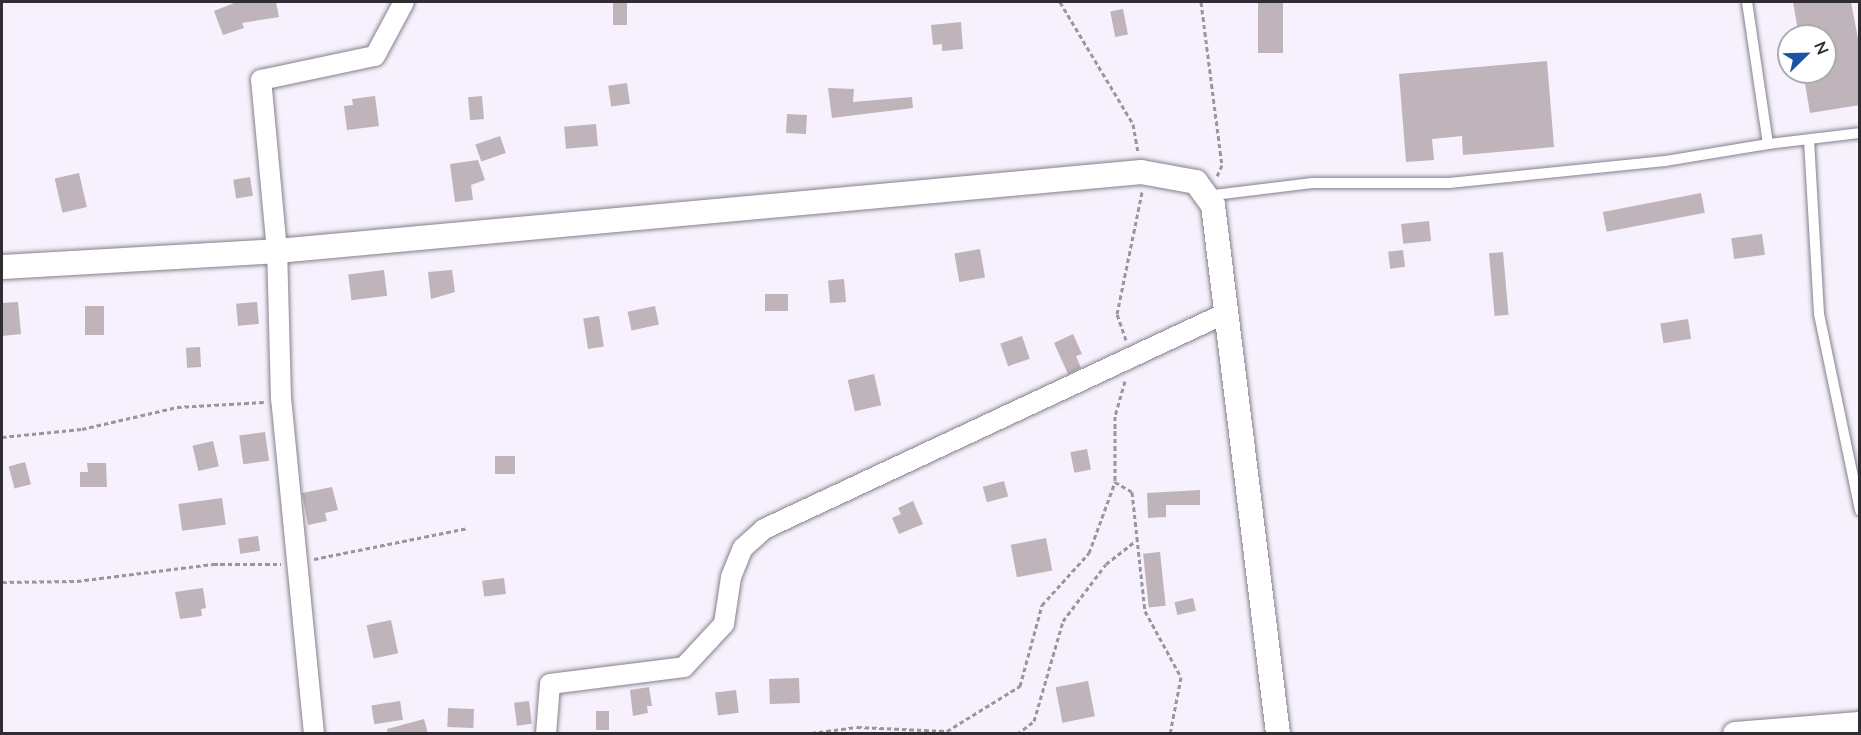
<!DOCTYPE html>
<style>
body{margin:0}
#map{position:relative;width:1861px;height:735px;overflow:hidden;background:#f6f1fc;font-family:Lato,sans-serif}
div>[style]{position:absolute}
.building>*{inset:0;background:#beb4ba;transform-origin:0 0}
.path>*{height:3px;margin-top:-1.5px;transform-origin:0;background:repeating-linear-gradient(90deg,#99969d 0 4.5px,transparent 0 7.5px)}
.roads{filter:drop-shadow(0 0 2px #85818b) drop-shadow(0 0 2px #85818b)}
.service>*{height:10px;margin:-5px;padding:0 5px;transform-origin:5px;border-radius:5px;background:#fff}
.minor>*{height:20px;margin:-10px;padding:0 10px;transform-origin:10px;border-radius:10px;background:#fff}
.tertiary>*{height:24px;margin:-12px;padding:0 12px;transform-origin:12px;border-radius:12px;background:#fff}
span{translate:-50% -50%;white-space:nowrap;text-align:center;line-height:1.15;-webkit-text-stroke:6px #fff;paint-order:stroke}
.frame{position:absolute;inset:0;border:3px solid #2f2d31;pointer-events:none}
.north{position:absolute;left:1777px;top:24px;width:60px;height:60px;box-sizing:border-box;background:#fff;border:2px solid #acabad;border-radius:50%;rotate:67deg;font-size:16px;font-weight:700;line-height:24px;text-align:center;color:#2f2d31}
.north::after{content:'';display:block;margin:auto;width:21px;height:27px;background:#1a54a6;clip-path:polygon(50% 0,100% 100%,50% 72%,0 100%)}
</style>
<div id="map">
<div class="building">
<div style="clip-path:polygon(276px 2px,279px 17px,242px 23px,244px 28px,223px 35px,214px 11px,234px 3px)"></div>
<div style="left:613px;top:2px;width:14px;height:23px"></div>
<div style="left:1258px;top:2px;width:25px;height:51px"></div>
<div style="clip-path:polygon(1793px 2px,1851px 2px,1860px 49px,1860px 105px,1810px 113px,1803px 72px,1825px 72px,1825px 36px,1799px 36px)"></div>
<div style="left:1123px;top:9px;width:26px;height:13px;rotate:79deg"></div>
<div style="clip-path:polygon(961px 22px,963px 49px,942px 51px,942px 44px,933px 45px,931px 25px)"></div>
<div style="clip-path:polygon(1547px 61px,1554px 147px,1463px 155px,1462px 136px,1432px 139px,1434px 160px,1406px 162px,1399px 74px)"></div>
<div style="left:627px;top:83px;width:21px;height:19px;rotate:82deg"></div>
<div style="clip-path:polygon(828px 88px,854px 89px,853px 102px,912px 97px,913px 108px,832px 118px)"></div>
<div style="clip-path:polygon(375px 96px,379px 126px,347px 130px,344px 106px,353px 105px,352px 99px)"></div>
<div style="left:482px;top:96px;width:23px;height:14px;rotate:85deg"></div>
<div style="left:787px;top:114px;width:20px;height:19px;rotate:3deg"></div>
<div style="left:596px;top:124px;width:22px;height:32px;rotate:85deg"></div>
<div style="left:500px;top:136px;width:18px;height:26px;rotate:71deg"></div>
<div style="clip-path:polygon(478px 160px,485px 180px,471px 185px,473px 200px,455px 202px,450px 164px)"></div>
<div style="left:79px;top:173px;width:35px;height:25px;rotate:77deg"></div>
<div style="left:250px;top:177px;width:19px;height:17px;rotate:81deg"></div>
<div style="left:1701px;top:193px;width:20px;height:100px;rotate:79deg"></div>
<div style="left:1429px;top:221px;width:20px;height:28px;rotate:84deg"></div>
<div style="left:1762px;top:234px;width:21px;height:31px;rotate:82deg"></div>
<div style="left:980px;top:249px;width:29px;height:26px;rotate:80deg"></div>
<div style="left:1403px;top:250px;width:17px;height:15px;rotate:83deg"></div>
<div style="left:1503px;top:252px;width:63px;height:14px;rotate:85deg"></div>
<div style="left:384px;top:270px;width:26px;height:36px;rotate:83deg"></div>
<div style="clip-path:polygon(452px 270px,455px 292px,431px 299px,428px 272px)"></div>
<div style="left:844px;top:279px;width:23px;height:16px;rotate:85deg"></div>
<div style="left:765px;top:294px;width:23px;height:17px"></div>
<div style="clip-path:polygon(18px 302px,21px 334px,2px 336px,2px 303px)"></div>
<div style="left:257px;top:302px;width:22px;height:21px;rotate:85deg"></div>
<div style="left:85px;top:306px;width:19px;height:29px"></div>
<div style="left:655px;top:306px;width:19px;height:28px;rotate:78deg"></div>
<div style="left:599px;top:316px;width:31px;height:16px;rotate:81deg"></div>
<div style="left:1688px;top:319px;width:20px;height:28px;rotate:81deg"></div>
<div style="clip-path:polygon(1073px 334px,1082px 354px,1076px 356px,1081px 368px,1068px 374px,1054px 343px)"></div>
<div style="left:1022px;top:336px;width:24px;height:23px;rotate:71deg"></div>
<div style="left:200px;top:347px;width:20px;height:14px;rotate:87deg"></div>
<div style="left:874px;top:374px;width:32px;height:27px;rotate:77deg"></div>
<div style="left:265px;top:432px;width:29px;height:26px;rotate:82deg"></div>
<div style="left:213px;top:441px;width:26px;height:21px;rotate:77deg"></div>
<div style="left:1087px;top:449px;width:21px;height:17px;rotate:79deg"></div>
<div style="left:495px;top:456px;width:20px;height:18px"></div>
<div style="left:25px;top:462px;width:23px;height:17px;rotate:75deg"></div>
<div style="clip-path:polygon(87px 463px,106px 463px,107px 487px,80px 487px,80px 472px,88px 472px)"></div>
<div style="left:1004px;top:481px;width:16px;height:22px;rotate:75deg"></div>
<div style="clip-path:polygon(332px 487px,338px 510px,325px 513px,327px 521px,308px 525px,302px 493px)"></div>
<div style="clip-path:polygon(1200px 490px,1200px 505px,1166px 505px,1166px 517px,1148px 518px,1147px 493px)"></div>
<div style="left:222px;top:498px;width:27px;height:44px;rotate:82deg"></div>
<div style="clip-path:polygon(913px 501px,923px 524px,899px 534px,892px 518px,901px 514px,898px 508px)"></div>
<div style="left:258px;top:536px;width:15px;height:20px;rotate:82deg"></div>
<div style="left:1046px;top:538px;width:33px;height:36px;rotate:79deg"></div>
<div style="left:1160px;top:552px;width:54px;height:17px;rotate:84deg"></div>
<div style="left:504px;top:578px;width:16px;height:22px;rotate:83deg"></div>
<div style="clip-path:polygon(203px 588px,206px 608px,201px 609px,202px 616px,180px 619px,175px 592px)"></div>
<div style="left:1193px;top:598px;width:13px;height:19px;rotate:77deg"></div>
<div style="left:391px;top:620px;width:34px;height:25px;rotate:78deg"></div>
<div style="left:799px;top:678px;width:25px;height:30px;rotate:88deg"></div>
<div style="left:1088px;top:681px;width:36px;height:33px;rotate:79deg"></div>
<div style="clip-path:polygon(649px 687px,652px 706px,647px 706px,648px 713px,633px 716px,630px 690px)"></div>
<div style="left:736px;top:690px;width:23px;height:21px;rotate:83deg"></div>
<div style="left:400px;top:701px;width:19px;height:29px;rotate:81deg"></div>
<div style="left:529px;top:701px;width:23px;height:15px;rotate:83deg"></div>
<div style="left:448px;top:708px;width:26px;height:19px;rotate:2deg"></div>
<div style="left:596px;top:711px;width:13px;height:19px"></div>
<div style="clip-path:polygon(424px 719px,428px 734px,388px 734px,387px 729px)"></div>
</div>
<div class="path">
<div style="left:1060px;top:2px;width:142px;rotate:59.1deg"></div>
<div style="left:1133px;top:124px;width:29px;rotate:80deg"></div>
<div style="left:1201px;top:2px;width:164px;rotate:82.7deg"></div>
<div style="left:1222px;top:165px;width:12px;rotate:114deg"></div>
<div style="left:1126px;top:340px;width:28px;rotate:-109deg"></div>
<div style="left:1117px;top:314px;width:125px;rotate:-78.4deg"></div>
<div style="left:1125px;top:381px;width:36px;rotate:106deg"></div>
<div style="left:1115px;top:416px;width:66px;rotate:90deg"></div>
<div style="left:1115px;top:482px;width:20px;rotate:30deg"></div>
<div style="left:1132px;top:492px;width:120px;rotate:83.8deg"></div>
<div style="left:1145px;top:611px;width:75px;rotate:61.4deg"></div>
<div style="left:1181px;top:677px;width:58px;rotate:100.9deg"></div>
<div style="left:2px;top:437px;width:80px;rotate:-5.7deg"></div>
<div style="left:82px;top:429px;width:98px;rotate:-13deg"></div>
<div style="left:177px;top:407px;width:87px;rotate:-3.3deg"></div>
<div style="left:314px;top:559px;width:157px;rotate:-11.4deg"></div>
<div style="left:2px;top:582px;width:75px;rotate:-0.8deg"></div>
<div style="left:77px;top:581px;width:137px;rotate:-7.1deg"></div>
<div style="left:213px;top:564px;width:68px"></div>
<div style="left:804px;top:734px;width:53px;rotate:-7.5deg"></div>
<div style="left:857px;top:727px;width:90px;rotate:2.5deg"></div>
<div style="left:947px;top:731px;width:86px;rotate:-31.7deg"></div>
<div style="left:1020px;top:686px;width:84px;rotate:-74.8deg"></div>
<div style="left:1042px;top:605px;width:70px;rotate:-47.9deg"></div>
<div style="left:1089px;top:553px;width:76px;rotate:-69.9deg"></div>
<div style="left:1017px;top:734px;width:21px;rotate:-37deg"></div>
<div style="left:1034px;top:721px;width:104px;rotate:-73.8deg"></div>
<div style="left:1063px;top:621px;width:71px;rotate:-53deg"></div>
<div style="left:1106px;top:564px;width:37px;rotate:-38deg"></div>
</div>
<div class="roads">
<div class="service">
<div style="left:1809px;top:140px;width:174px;rotate:86.7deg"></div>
<div style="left:1819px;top:314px;width:201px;rotate:78.2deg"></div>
<div style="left:1768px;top:144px;width:93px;rotate:-6.8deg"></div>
<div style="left:1206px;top:196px;width:107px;rotate:-7deg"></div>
<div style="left:1312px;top:183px;width:137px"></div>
<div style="left:1449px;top:183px;width:217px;rotate:-5.8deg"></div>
<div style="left:1665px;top:161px;width:104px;rotate:-9.4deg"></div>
<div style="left:1768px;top:144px;width:144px;rotate:-98.4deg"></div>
</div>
<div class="minor">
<div style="left:314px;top:734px;width:337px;rotate:-95.6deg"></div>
<div style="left:281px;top:399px;width:148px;rotate:-91.5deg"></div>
<div style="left:277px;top:251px;width:172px;rotate:-95.3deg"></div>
<div style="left:261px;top:80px;width:116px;rotate:-11.9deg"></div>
<div style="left:375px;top:56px;width:61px;rotate:-61.8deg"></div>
<div style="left:546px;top:734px;width:50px;rotate:-85.4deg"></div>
<div style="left:550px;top:684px;width:135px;rotate:-7.2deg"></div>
<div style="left:684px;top:667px;width:59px;rotate:-47.1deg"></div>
<div style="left:724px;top:624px;width:48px;rotate:-81.5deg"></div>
<div style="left:731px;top:577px;width:31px;rotate:-68deg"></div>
<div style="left:743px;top:548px;width:28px;rotate:-42deg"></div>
<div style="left:764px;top:529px;width:510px;rotate:-25.06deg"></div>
</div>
<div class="tertiary">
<div style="left:2px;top:267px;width:275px;rotate:-3.3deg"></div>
<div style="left:277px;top:251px;width:868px;rotate:-5.22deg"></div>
<div style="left:1141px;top:172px;width:56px;rotate:10.3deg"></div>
<div style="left:1196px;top:182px;width:29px;rotate:54deg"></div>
<div style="left:1213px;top:205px;width:533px;rotate:82.99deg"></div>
<div style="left:1735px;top:734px;width:125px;rotate:-4.6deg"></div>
</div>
</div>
<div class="frame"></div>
<div class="north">N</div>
</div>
